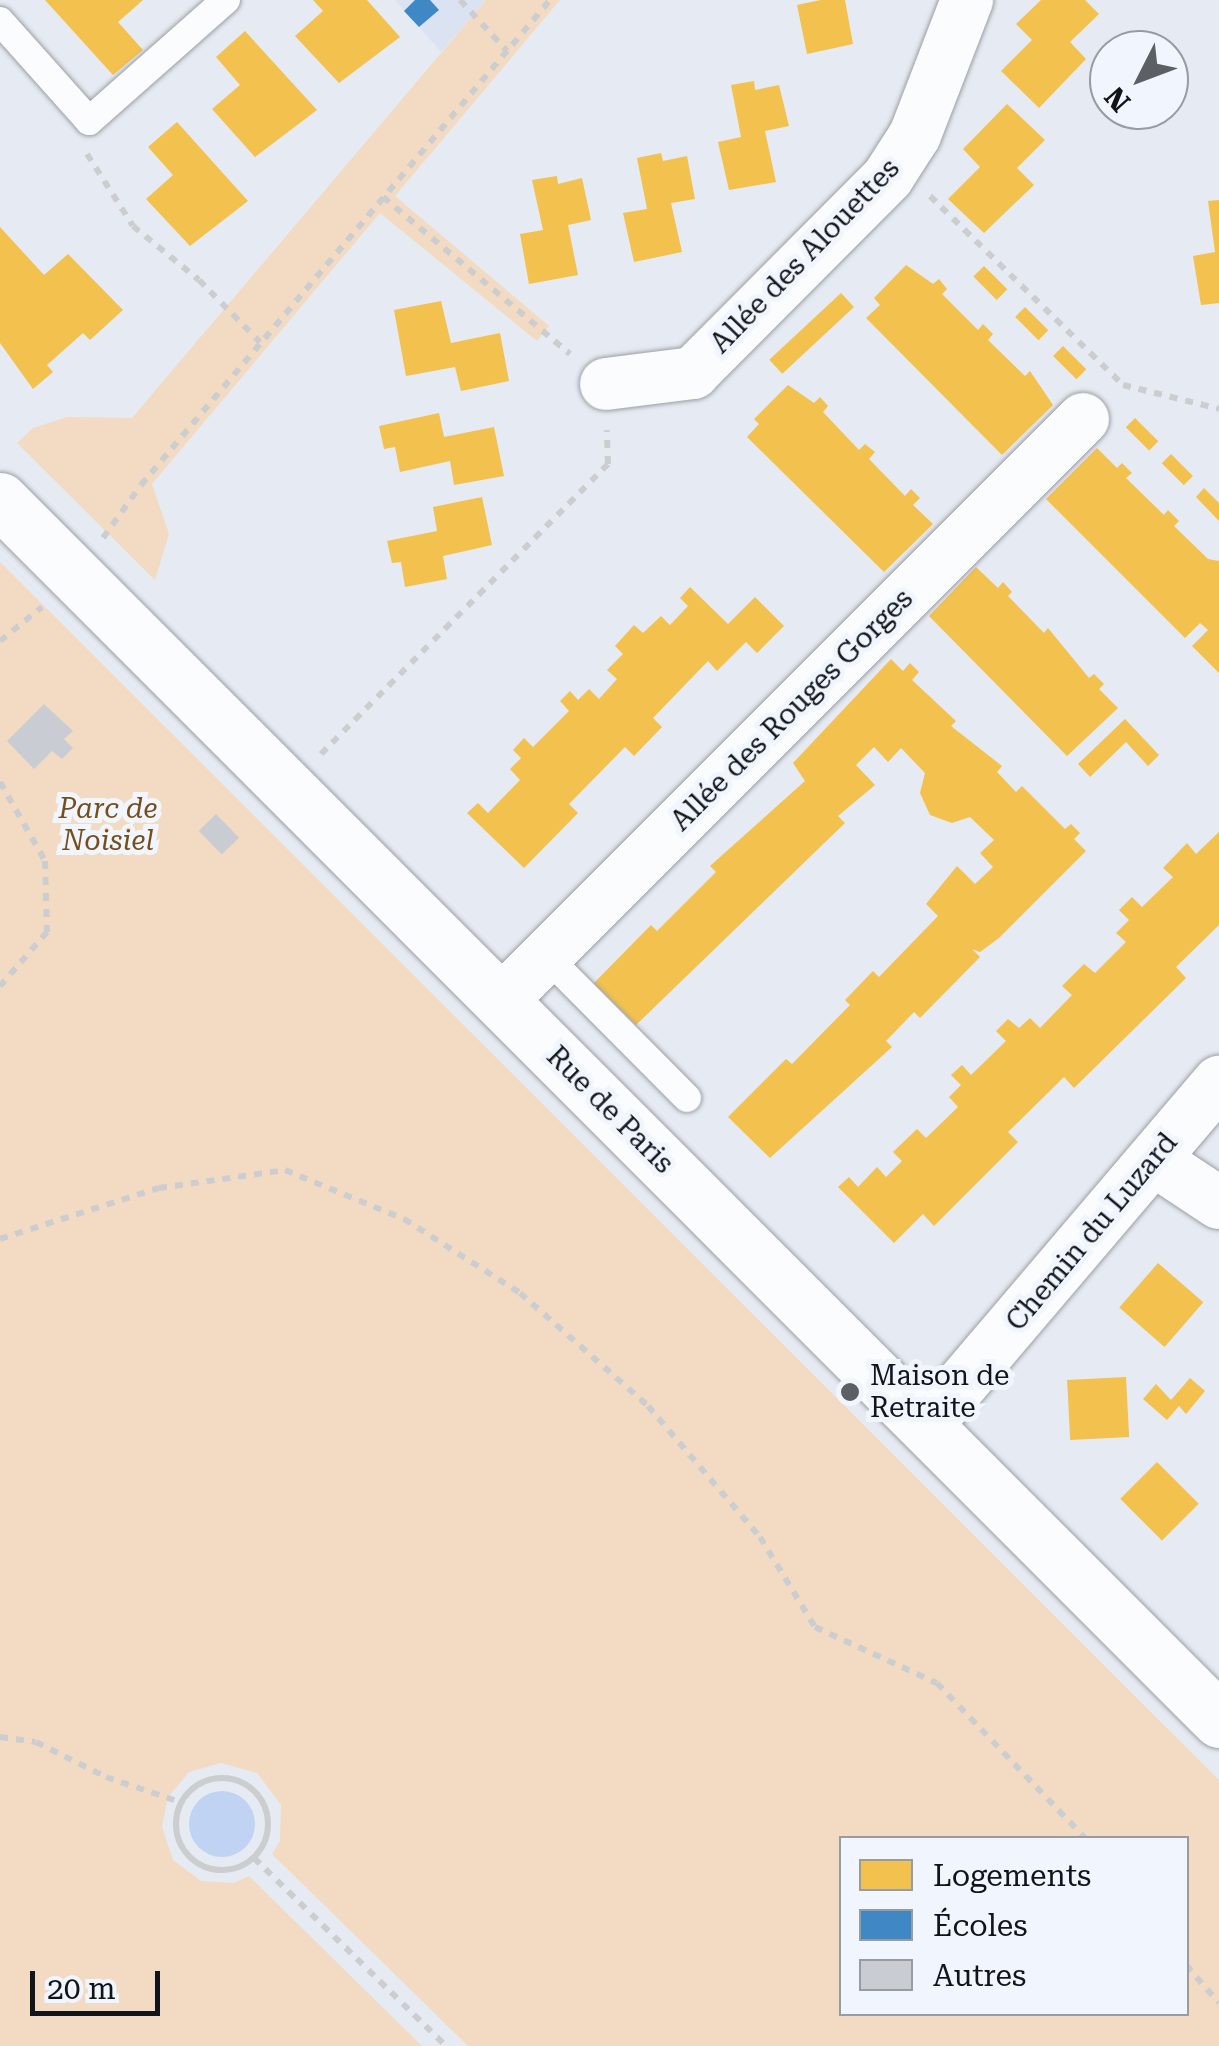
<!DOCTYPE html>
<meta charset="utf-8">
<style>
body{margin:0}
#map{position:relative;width:1219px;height:2046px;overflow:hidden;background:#e6eaf2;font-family:"Roboto Serif",serif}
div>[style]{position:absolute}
.built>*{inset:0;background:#dbe3f3}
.green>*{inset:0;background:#f2dbc2}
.water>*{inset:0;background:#c0d3f3}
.round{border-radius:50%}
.homes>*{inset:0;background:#f2c14e;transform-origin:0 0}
.schools>*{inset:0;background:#3f88c5}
.building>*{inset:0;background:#c9ccd2;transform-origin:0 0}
.path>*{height:6px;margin-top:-3px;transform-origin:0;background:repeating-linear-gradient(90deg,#cccdcf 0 8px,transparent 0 16px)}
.path>.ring{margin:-3px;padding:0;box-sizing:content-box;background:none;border:6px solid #cccdcf;border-radius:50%}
.roads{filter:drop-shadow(0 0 2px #9c9fa5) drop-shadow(0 0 2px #9c9fa5)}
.service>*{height:28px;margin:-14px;padding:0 14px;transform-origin:14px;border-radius:14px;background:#fbfcfd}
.minor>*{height:52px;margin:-26px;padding:0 26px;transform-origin:26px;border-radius:26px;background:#fbfcfd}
.secondary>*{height:55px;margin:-27.5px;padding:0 27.5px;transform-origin:27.5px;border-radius:27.5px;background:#fbfcfd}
.dots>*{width:28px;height:28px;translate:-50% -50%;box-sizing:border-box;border:5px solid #f1f6fe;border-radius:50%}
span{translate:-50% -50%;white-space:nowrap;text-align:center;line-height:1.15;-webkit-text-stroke:10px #f1f6fe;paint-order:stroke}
.street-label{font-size:28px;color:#111418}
.park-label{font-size:28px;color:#764e1a;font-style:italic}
.poi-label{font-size:28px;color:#111418}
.left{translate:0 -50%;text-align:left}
.legend{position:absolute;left:839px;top:1836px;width:350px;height:180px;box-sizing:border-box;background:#f1f6fe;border:2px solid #979ca2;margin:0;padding:12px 18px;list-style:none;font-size:30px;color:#111418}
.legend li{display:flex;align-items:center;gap:20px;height:50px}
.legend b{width:50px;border:2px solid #979ca2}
.north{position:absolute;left:1089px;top:30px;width:100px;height:100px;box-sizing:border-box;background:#f1f6fe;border:2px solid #979ca2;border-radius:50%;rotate:228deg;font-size:28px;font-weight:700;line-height:40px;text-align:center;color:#111418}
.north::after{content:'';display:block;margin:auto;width:35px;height:45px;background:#5c5f64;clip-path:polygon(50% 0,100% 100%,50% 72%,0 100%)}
.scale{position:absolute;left:30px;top:1971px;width:130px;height:45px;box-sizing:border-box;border:5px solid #111418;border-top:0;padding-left:12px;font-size:30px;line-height:35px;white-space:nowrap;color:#111418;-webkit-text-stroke:8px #f1f6fe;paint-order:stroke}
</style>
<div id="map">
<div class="built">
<div style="clip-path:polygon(395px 0,486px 0,441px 52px)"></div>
</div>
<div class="green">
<div style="clip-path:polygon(486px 0,560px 0,395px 196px,549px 326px,537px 341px,380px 213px,152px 484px,169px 534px,155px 580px,17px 443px,33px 428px,67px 417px,132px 418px)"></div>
<div style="clip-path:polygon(evenodd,0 562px,1219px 1780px,1219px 2046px,468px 2046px,272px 1854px,280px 1841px,281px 1805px,257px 1773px,221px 1763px,189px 1772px,168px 1797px,162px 1827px,173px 1860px,201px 1881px,234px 1883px,249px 1876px,422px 2046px,0 2046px,0 562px,842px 1838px,1186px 1838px,1186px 2014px,842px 2014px,842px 1838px)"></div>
</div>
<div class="water">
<div class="round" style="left:189px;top:1791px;width:66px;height:66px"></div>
</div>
<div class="homes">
<div style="clip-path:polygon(45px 0,143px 0,118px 22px,143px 50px,113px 75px)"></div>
<div style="clip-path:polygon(313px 0,367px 0,400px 37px,339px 83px,295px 36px,323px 11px)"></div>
<div style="clip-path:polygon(821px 0,845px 0,853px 44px,807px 54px,797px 5px)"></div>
<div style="clip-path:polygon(1041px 0,1085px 0,1099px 14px,1070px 42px,1086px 59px,1039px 108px,1001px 71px,1032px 40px,1016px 24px)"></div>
<div style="clip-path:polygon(245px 31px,317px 110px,255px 157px,212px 109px,240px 85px,216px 57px)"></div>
<div style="clip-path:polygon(754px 81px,755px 90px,779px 85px,789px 126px,765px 131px,776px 182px,729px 190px,718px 142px,741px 137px,731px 85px)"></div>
<div style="clip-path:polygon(1007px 104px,1045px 140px,1017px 168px,1034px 185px,984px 233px,948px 199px,980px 167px,963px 149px)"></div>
<div style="clip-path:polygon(177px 122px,248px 201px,190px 246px,146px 199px,173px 175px,148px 147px)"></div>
<div style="clip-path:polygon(661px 153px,663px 161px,687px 156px,695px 199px,671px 203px,682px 252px,634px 262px,623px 213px,647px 209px,637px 158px)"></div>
<div style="clip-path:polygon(557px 176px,558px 184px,582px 178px,591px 220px,568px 225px,578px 275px,529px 284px,520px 234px,543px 230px,532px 180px)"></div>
<div style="clip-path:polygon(1219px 200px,1219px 303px,1201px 305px,1193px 256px,1215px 252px,1208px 201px)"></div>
<div style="clip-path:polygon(0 227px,44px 275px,68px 254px,123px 310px,90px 340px,83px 333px,47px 365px,53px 372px,33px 389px,0 343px)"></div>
<div style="clip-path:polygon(906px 265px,933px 284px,939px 279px,947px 289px,942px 294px,978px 330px,983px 324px,993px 334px,988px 340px,1025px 376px,1030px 371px,1053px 405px,1002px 455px,866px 318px,880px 305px,874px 298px)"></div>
<div style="left:984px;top:266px;width:33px;height:15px;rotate:45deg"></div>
<div style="left:841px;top:293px;width:19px;height:98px;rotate:47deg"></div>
<div style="clip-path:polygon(441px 301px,451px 343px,500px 333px,509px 381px,461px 391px,455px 367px,406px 376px,394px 310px)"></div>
<div style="left:1025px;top:307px;width:33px;height:14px;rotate:45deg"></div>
<div style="left:1063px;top:346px;width:33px;height:14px;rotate:45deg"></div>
<div style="clip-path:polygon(788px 385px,814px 403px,820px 397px,828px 406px,823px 412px,859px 450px,865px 444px,875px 452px,869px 459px,905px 496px,911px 489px,920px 498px,913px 505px,933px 524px,884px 572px,747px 437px,759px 424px,754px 419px)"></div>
<div style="clip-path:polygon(439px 413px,444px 437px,494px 427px,504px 476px,454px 485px,450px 461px,400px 472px,395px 447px,384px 449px,379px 426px)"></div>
<div style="left:1135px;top:418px;width:33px;height:13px;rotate:45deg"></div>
<div style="clip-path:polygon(1097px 448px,1117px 468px,1122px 463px,1132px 473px,1126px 478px,1164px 515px,1168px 510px,1179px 521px,1174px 526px,1208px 559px,1219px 561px,1219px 673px,1192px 646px,1208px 630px,1200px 623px,1185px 638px,1046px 499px)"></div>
<div style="left:1171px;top:454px;width:31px;height:13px;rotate:45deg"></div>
<div style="clip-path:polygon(1204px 488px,1219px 503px,1219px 521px,1196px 497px)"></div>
<div style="clip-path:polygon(482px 497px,492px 545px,443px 556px,447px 579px,405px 587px,401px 562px,392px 563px,387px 541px,437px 531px,433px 507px)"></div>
<div style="clip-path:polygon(976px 567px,998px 588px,1003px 582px,1012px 592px,1008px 596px,1044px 633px,1048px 628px,1089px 678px,1094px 674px,1104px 684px,1099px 689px,1118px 708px,1067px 756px,929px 616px)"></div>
<div style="clip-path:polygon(690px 587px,728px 624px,755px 597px,784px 626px,757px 653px,746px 642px,717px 671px,708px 661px,653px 718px,662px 727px,634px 756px,625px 747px,569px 804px,578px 813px,524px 868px,467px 813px,478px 803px,488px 813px,520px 780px,510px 769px,521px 758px,513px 750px,524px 738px,533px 747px,569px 711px,560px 701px,570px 691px,578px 700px,589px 689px,599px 699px,617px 679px,607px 670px,623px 654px,615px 646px,634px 625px,643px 633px,661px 616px,670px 625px,688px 606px,680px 598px)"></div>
<div style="clip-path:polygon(891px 659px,903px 671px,910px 663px,919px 672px,912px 680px,956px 721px,951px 726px,1002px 766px,997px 772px,1016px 792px,1022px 786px,1065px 829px,1071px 824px,1080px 833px,1074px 839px,1086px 851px,999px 938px,980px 952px,972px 949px,980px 957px,920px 1018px,914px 1012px,886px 1041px,892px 1047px,770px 1158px,728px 1117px,786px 1059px,792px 1064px,850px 1005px,845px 1000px,873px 971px,879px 977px,938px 916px,926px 904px,957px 866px,975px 884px,993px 867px,980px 853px,994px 840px,970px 817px,952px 823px,930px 815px,920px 793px,925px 773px,901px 748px,888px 762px,874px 747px,856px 765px,875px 785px,838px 816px,845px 823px,636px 1025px,594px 983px,651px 925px,657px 931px,716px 872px,710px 866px,805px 781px,793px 763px)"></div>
<div style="clip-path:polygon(1125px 719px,1159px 755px,1148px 766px,1126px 742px,1090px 777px,1078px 764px)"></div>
<div style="clip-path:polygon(1219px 832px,1219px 925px,1176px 967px,1186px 978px,1074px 1088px,1064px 1077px,1008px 1132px,1018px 1142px,934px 1226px,923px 1214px,894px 1243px,838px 1187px,849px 1177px,858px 1187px,877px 1167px,886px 1177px,902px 1161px,893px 1152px,917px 1129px,926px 1138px,958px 1107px,949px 1097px,961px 1085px,951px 1075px,962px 1065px,971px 1075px,1006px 1041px,996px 1031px,1008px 1019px,1019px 1028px,1030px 1018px,1040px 1028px,1072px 995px,1062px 986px,1084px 964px,1095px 973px,1126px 942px,1116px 933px,1129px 920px,1119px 910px,1132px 897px,1142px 907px,1173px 877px,1163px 868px,1187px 843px,1196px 854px)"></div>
<div style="left:1158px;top:1263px;width:60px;height:59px;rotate:41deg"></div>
<div style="left:1126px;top:1377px;width:60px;height:59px;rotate:87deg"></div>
<div style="clip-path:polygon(1190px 1378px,1205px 1391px,1186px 1414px,1179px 1406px,1167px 1420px,1143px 1399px,1156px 1384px,1171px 1400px)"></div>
<div style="left:1157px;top:1462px;width:59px;height:52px;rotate:45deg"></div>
</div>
<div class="schools">
<div style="clip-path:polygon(415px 0,430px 0,439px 10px,419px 27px,404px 11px)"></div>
</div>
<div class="building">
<div style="clip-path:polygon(44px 704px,73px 731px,64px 739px,73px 748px,62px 759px,52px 751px,34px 769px,7px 741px)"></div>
<div style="left:216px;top:814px;width:33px;height:24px;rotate:46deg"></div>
</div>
<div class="path">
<div style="left:460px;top:0;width:69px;rotate:47.3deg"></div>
<div style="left:87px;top:154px;width:85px;rotate:57.4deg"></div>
<div style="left:133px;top:226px;width:85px;rotate:39.3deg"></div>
<div style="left:199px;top:280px;width:87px;rotate:45.5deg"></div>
<div style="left:930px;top:196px;width:270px;rotate:44.4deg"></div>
<div style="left:1123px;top:385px;width:99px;rotate:14deg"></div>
<div style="left:383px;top:197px;width:244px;rotate:40deg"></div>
<div style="left:103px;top:538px;width:65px;rotate:-54.4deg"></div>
<div style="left:141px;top:485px;width:634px;rotate:-49.86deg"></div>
<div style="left:0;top:641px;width:54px;rotate:-39deg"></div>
<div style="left:321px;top:754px;width:408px;rotate:-45.3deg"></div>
<div style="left:608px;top:464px;width:34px;rotate:-92deg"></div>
<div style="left:0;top:782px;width:91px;rotate:60.3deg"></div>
<div style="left:45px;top:861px;width:71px;rotate:88.4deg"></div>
<div style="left:47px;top:932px;width:72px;rotate:131deg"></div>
<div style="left:0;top:1239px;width:167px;rotate:-17.8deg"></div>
<div style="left:159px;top:1188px;width:127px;rotate:-8.1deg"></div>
<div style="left:285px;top:1170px;width:129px;rotate:22.4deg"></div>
<div style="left:404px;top:1219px;width:138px;rotate:32.5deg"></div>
<div style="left:520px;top:1293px;width:171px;rotate:41.4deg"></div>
<div style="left:648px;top:1406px;width:172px;rotate:49.5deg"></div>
<div style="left:760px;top:1537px;width:105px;rotate:58.6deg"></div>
<div style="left:815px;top:1627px;width:134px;rotate:24.7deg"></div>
<div style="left:937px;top:1683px;width:214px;rotate:46.3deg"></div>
<div style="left:0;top:1737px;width:36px;rotate:8deg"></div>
<div style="left:36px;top:1742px;width:78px;rotate:26.6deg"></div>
<div style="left:106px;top:1777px;width:78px;rotate:18.7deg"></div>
<div class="ring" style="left:176px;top:1778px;width:86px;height:86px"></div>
<div style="left:254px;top:1858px;width:269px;rotate:44.4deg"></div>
<div style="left:1186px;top:1965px;width:50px;rotate:49deg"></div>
</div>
<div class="roads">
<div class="service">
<div style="left:0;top:21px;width:134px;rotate:48.3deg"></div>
<div style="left:89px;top:121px;width:183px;rotate:-41.5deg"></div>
<div style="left:546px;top:956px;width:200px;rotate:45.2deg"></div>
</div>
<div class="minor">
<div style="left:606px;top:384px;width:88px;rotate:-7.2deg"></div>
<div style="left:693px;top:373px;width:276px;rotate:-45.1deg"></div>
<div style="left:888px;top:177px;width:50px;rotate:-57.3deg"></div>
<div style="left:915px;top:135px;width:145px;rotate:-68.9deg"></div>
<div style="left:501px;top:1001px;width:823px;rotate:-45deg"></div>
<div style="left:1154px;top:1160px;width:78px;rotate:33.5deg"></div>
<div style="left:926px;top:1426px;width:452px;rotate:-49.6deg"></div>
</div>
<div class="secondary">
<div style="left:0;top:500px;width:1725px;rotate:45.02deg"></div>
</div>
</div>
<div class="dots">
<div style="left:850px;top:1392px;background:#5c5f64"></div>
</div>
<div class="street-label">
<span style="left:805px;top:256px;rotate:-46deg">Allée des Alouettes</span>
<span style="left:792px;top:710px;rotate:-45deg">Allée des Rouges Gorges</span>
<span style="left:610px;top:1110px;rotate:45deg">Rue de Paris</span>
<span style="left:1092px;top:1232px;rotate:-50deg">Chemin du Luzard</span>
</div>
<div class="park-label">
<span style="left:108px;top:825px">Parc de<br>Noisiel</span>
</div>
<div class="poi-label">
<span class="left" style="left:870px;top:1392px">Maison de<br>Retraite</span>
</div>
<ul class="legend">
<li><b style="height:28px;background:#f2c14e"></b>Logements</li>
<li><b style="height:28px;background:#3f88c5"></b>Écoles</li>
<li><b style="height:28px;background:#c9ccd2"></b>Autres</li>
</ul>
<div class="north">N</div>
<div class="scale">20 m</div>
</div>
